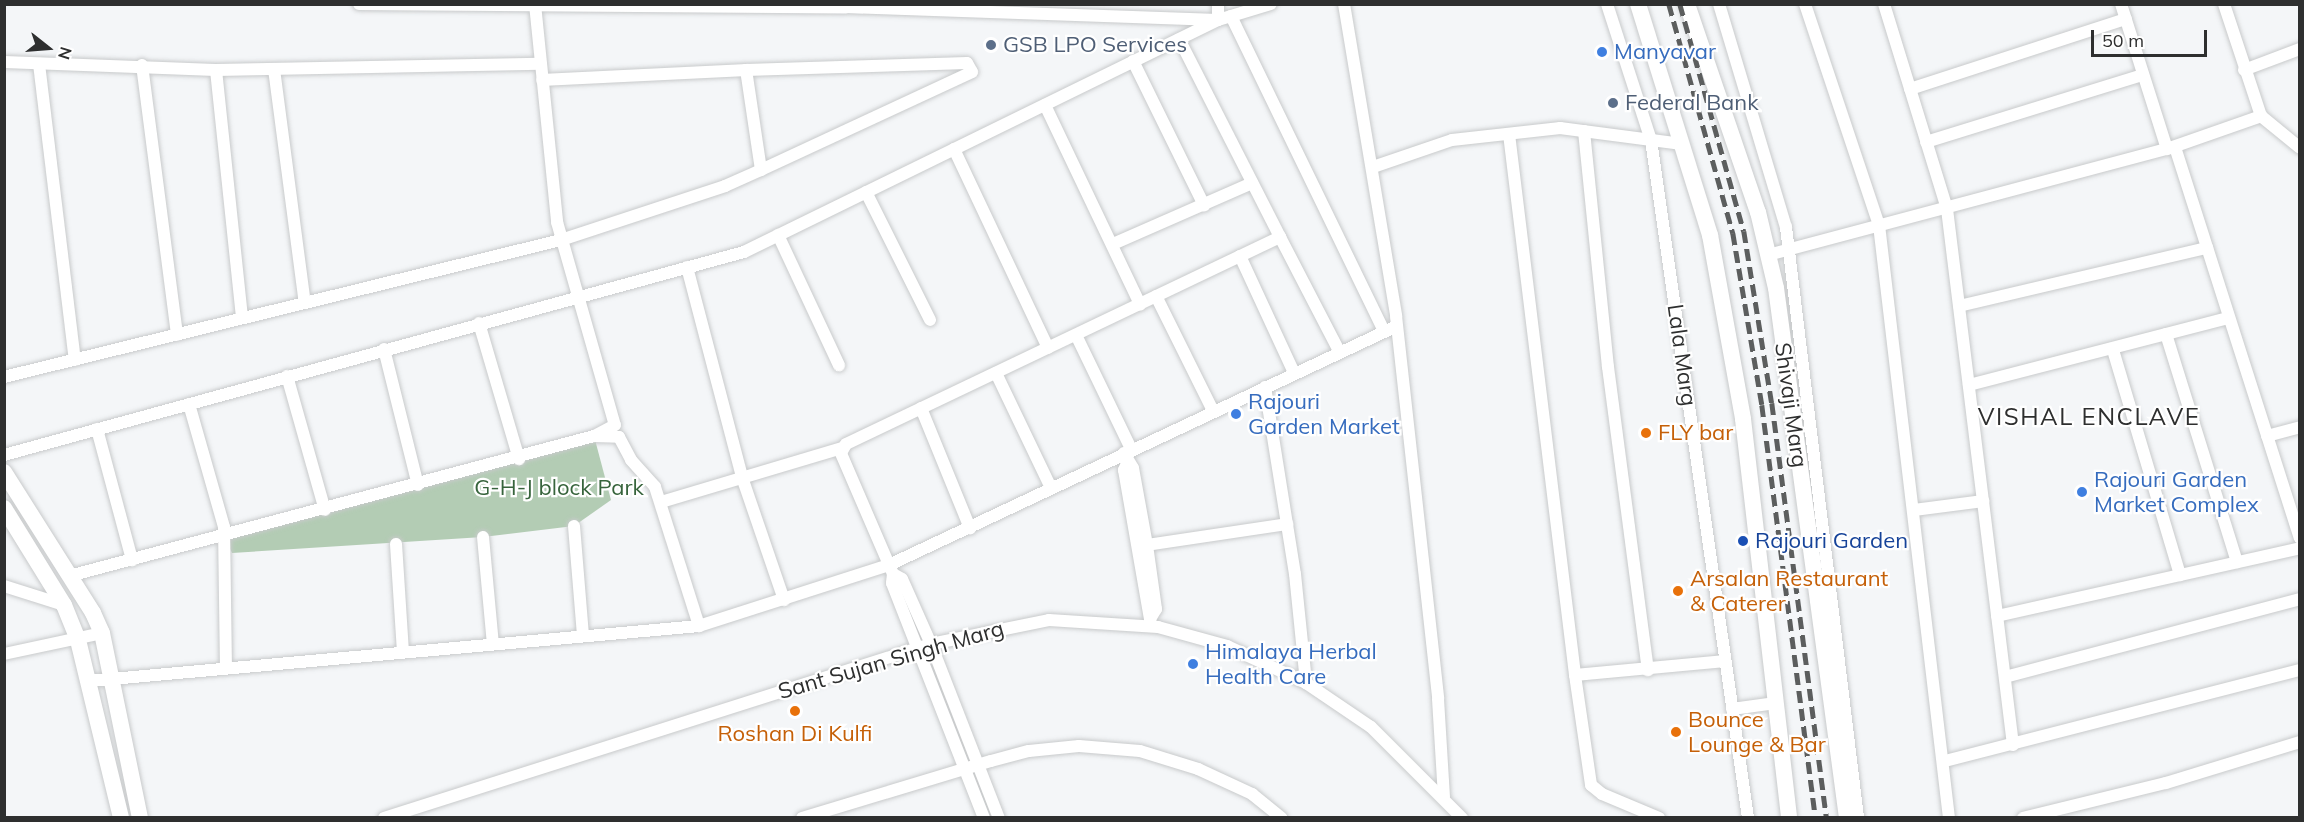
<!DOCTYPE html>
<style>
body{margin:0}
#map{position:relative;width:2304px;height:822px;overflow:hidden;background:#f4f6f8;font-family:Mulish,sans-serif}
div>[style]{position:absolute}
.green>*{inset:0;background:#b3ccb4}
.roads{filter:drop-shadow(0 0 2px #c8cacb) drop-shadow(0 0 2px #c8cacb)}
.street>*{height:12px;margin:-6px;padding:0 6px;transform-origin:6px;border-radius:6px;background:#fff}
.secondary>*{height:16px;margin:-8px;padding:0 8px;transform-origin:8px;border-radius:8px;background:#fff}
.rail>*{height:4.5px;margin-top:-2.25px;transform-origin:0;background:repeating-linear-gradient(90deg,#5c5e5e 0 12px,transparent 0 18px)}
.dots>*{width:16px;height:16px;translate:-50% -50%;box-sizing:border-box;border:3px solid #fff;border-radius:50%}
span{translate:-50% -50%;white-space:nowrap;text-align:center;line-height:1.15;-webkit-text-stroke:4.5px #fff;paint-order:stroke}
.service-label{font-size:22px;color:#4e5e75}
.left{translate:0 -50%;text-align:left}
.shop-label{font-size:22px;color:#366cbe}
.street-label{font-size:22px;color:#2e2f2f}
.food-label{font-size:22px;color:#c56008}
.park-label{font-size:22px;color:#37643c}
.transit-label{font-size:22px;color:#164399}
.neighbourhood-label{font-size:24px;color:#2e2f2f;letter-spacing:1.5px}
.frame{position:absolute;inset:0;border:6px solid #2e2f2f;pointer-events:none}
.north{position:absolute;left:18px;top:18px;width:60px;height:60px;-webkit-text-stroke:4px #fff;paint-order:stroke;rotate:107deg;font-size:16px;font-weight:700;line-height:24px;text-align:center;color:#2e2f2f}
.north::after{content:'';display:block;margin:auto;width:21px;height:27px;background:#2e2f2f;clip-path:polygon(50% 0,100% 100%,50% 72%,0 100%)}
.scale{position:absolute;left:2091px;top:30px;width:116px;height:27px;box-sizing:border-box;border:3px solid #2e2f2f;border-top:0;padding-left:8px;font-size:18px;line-height:21px;white-space:nowrap;color:#2e2f2f;-webkit-text-stroke:4px #fff;paint-order:stroke}
</style>
<div id="map">
<div class="green">
<div style="clip-path:polygon(594px 436px,611px 500px,574px 526px,483px 537px,232px 553px,224px 536px)"></div>
</div>
<div class="roads">
<div class="street">
<div style="left:359px;top:4px;width:487px;rotate:0.4deg"></div>
<div style="left:846px;top:7px;width:372px;rotate:2deg"></div>
<div style="left:1218px;top:20px;width:55px;rotate:-16.8deg"></div>
<div style="left:535px;top:4px;width:219px;rotate:84.2deg"></div>
<div style="left:557px;top:222px;width:211px;rotate:74.1deg"></div>
<div style="left:615px;top:425px;width:24px;rotate:152deg"></div>
<div style="left:594px;top:436px;width:25px;rotate:2deg"></div>
<div style="left:619px;top:437px;width:26px;rotate:62deg"></div>
<div style="left:631px;top:460px;width:36px;rotate:48deg"></div>
<div style="left:655px;top:487px;width:146px;rotate:72.4deg"></div>
<div style="left:1344px;top:4px;width:316px;rotate:80.5deg"></div>
<div style="left:1396px;top:316px;width:385px;rotate:83.7deg"></div>
<div style="left:1438px;top:699px;width:98px;rotate:86.5deg"></div>
<div style="left:1607px;top:4px;width:143px;rotate:72.1deg"></div>
<div style="left:1651px;top:140px;width:685px;rotate:81.86deg"></div>
<div style="left:1719px;top:4px;width:233px;rotate:73.3deg"></div>
<div style="left:1786px;top:227px;width:595px;rotate:83.05deg"></div>
<div style="left:1805px;top:4px;width:233px;rotate:71.5deg"></div>
<div style="left:1879px;top:225px;width:597px;rotate:83.27deg"></div>
<div style="left:1884px;top:4px;width:214px;rotate:72.9deg"></div>
<div style="left:1947px;top:209px;width:540px;rotate:82.98deg"></div>
<div style="left:2121px;top:4px;width:152px;rotate:72.4deg"></div>
<div style="left:2224px;top:4px;width:118px;rotate:71.7deg"></div>
<div style="left:2261px;top:116px;width:50px;rotate:39.4deg"></div>
<div style="left:1231px;top:16px;width:350px;rotate:64.1deg"></div>
<div style="left:1133px;top:61px;width:161px;rotate:63.8deg"></div>
<div style="left:4px;top:62px;width:212px;rotate:2.2deg"></div>
<div style="left:216px;top:70px;width:249px;rotate:84deg"></div>
<div style="left:39px;top:64px;width:298px;rotate:83.1deg"></div>
<div style="left:142px;top:65px;width:272px;rotate:82.6deg"></div>
<div style="left:274px;top:69px;width:236px;rotate:82.5deg"></div>
<div style="left:216px;top:70px;width:324px;rotate:-1.1deg"></div>
<div style="left:746px;top:70px;width:221px;rotate:-1.8deg"></div>
<div style="left:967px;top:63px;width:10px;rotate:61deg"></div>
<div style="left:972px;top:72px;width:233px;rotate:155.1deg"></div>
<div style="left:2244px;top:70px;width:60px;rotate:-20.6deg"></div>
<div style="left:1910px;top:89px;width:227px;rotate:-18deg"></div>
<div style="left:1045px;top:105px;width:221px;rotate:64.5deg"></div>
<div style="left:1584px;top:131px;width:237px;rotate:84.2deg"></div>
<div style="left:1608px;top:367px;width:306px;rotate:82.5deg"></div>
<div style="left:1509px;top:134px;width:545px;rotate:83.04deg"></div>
<div style="left:1575px;top:675px;width:151px;rotate:-5.3deg"></div>
<div style="left:1926px;top:142px;width:227px;rotate:-17.2deg"></div>
<div style="left:2175px;top:147px;width:410px;rotate:72.3deg"></div>
<div style="left:954px;top:149px;width:220px;rotate:64.7deg"></div>
<div style="left:1373px;top:167px;width:83px;rotate:-18.9deg"></div>
<div style="left:1452px;top:140px;width:109px;rotate:-6.3deg"></div>
<div style="left:1560px;top:128px;width:123px;rotate:7.5deg"></div>
<div style="left:866px;top:192px;width:143px;rotate:63.4deg"></div>
<div style="left:778px;top:235px;width:144px;rotate:64.9deg"></div>
<div style="left:1280px;top:237px;width:128px;rotate:62.6deg"></div>
<div style="left:1113px;top:244px;width:152px;rotate:-23.7deg"></div>
<div style="left:1768px;top:255px;width:413px;rotate:-14.9deg"></div>
<div style="left:2167px;top:149px;width:100px;rotate:-19.3deg"></div>
<div style="left:1240px;top:256px;width:129px;rotate:65.2deg"></div>
<div style="left:687px;top:267px;width:220px;rotate:75.3deg"></div>
<div style="left:743px;top:480px;width:127px;rotate:71.1deg"></div>
<div style="left:1156px;top:296px;width:128px;rotate:63.6deg"></div>
<div style="left:1959px;top:306px;width:255px;rotate:-13.2deg"></div>
<div style="left:479px;top:323px;width:142px;rotate:73.6deg"></div>
<div style="left:2166px;top:334px;width:239px;rotate:72.7deg"></div>
<div style="left:1076px;top:335px;width:127px;rotate:64.2deg"></div>
<div style="left:384px;top:349px;width:140px;rotate:76deg"></div>
<div style="left:2113px;top:350px;width:235px;rotate:73.4deg"></div>
<div style="left:996px;top:373px;width:127px;rotate:64.4deg"></div>
<div style="left:287px;top:376px;width:139px;rotate:74.2deg"></div>
<div style="left:4px;top:377px;width:574px;rotate:-13.82deg"></div>
<div style="left:561px;top:240px;width:173px;rotate:-18.2deg"></div>
<div style="left:725px;top:186px;width:39px;rotate:-24deg"></div>
<div style="left:761px;top:170px;width:101px;rotate:-98.5deg"></div>
<div style="left:746px;top:70px;width:204px;rotate:177.2deg"></div>
<div style="left:1969px;top:385px;width:268px;rotate:-14.5deg"></div>
<div style="left:1265px;top:387px;width:189px;rotate:80.9deg"></div>
<div style="left:1295px;top:574px;width:110px;rotate:84.2deg"></div>
<div style="left:189px;top:404px;width:128px;rotate:74.1deg"></div>
<div style="left:224px;top:527px;width:141px;rotate:89.2deg"></div>
<div style="left:921px;top:408px;width:130px;rotate:67.8deg"></div>
<div style="left:97px;top:429px;width:136px;rotate:75deg"></div>
<div style="left:2267px;top:436px;width:34px;rotate:-15deg"></div>
<div style="left:1124px;top:453px;width:17px;rotate:59deg"></div>
<div style="left:1133px;top:468px;width:78px;rotate:79.7deg"></div>
<div style="left:1147px;top:545px;width:65px;rotate:82deg"></div>
<div style="left:1156px;top:609px;width:12px;rotate:121deg"></div>
<div style="left:4px;top:455px;width:767px;rotate:-15.34deg"></div>
<div style="left:744px;top:252px;width:528px;rotate:-26.08deg"></div>
<div style="left:1218px;top:20px;width:16px;rotate:-90deg"></div>
<div style="left:1127px;top:463px;width:8px;rotate:113deg"></div>
<div style="left:1124px;top:470px;width:156px;rotate:80.1deg"></div>
<div style="left:661px;top:502px;width:189px;rotate:-16.6deg"></div>
<div style="left:1914px;top:510px;width:70px;rotate:-7.4deg"></div>
<div style="left:574px;top:526px;width:110px;rotate:85.3deg"></div>
<div style="left:483px;top:537px;width:107px;rotate:84.7deg"></div>
<div style="left:396px;top:544px;width:108px;rotate:86.3deg"></div>
<div style="left:1140px;top:546px;width:149px;rotate:-8.5deg"></div>
<div style="left:893px;top:574px;width:10px;rotate:29deg"></div>
<div style="left:902px;top:579px;width:71px;rotate:66deg"></div>
<div style="left:931px;top:644px;width:187px;rotate:68.7deg"></div>
<div style="left:69px;top:576px;width:543px;rotate:-14.93deg"></div>
<div style="left:4px;top:586px;width:63px;rotate:17.6deg"></div>
<div style="left:1997px;top:616px;width:311px;rotate:-12.6deg"></div>
<div style="left:4px;top:654px;width:100px;rotate:-12.1deg"></div>
<div style="left:1575px;top:675px;width:111px;rotate:81.7deg"></div>
<div style="left:1591px;top:785px;width:14px;rotate:39deg"></div>
<div style="left:1602px;top:794px;width:62px;rotate:22.8deg"></div>
<div style="left:2005px;top:677px;width:305px;rotate:-14.8deg"></div>
<div style="left:89px;top:681px;width:612px;rotate:-5.15deg"></div>
<div style="left:699px;top:626px;width:200px;rotate:-17.8deg"></div>
<div style="left:889px;top:565px;width:561px;rotate:-25.2deg"></div>
<div style="left:1732px;top:709px;width:44px;rotate:-7.8deg"></div>
<div style="left:1945px;top:761px;width:366px;rotate:-14.4deg"></div>
<div style="left:384px;top:818px;width:574px;rotate:-17.65deg"></div>
<div style="left:931px;top:644px;width:120px;rotate:-11.5deg"></div>
<div style="left:1049px;top:620px;width:109px;rotate:3.7deg"></div>
<div style="left:1158px;top:627px;width:72px;rotate:15.4deg"></div>
<div style="left:1227px;top:646px;width:87px;rotate:25.1deg"></div>
<div style="left:1306px;top:683px;width:78px;rotate:34.1deg"></div>
<div style="left:1371px;top:727px;width:129px;rotate:45deg"></div>
<div style="left:802px;top:818px;width:197px;rotate:-16.8deg"></div>
<div style="left:991px;top:761px;width:39px;rotate:-15deg"></div>
<div style="left:1029px;top:751px;width:50px;rotate:-5.7deg"></div>
<div style="left:1079px;top:746px;width:61px;rotate:4.7deg"></div>
<div style="left:1140px;top:751px;width:61px;rotate:17.2deg"></div>
<div style="left:1198px;top:769px;width:60px;rotate:24.8deg"></div>
<div style="left:1252px;top:794px;width:38px;rotate:39deg"></div>
<div style="left:984px;top:818px;width:252px;rotate:-111.4deg"></div>
<div style="left:892px;top:583px;width:9px;rotate:-84deg"></div>
<div style="left:893px;top:574px;width:132px;rotate:-113.3deg"></div>
<div style="left:841px;top:453px;width:10px;rotate:-61deg"></div>
<div style="left:846px;top:444px;width:481px;rotate:-25.5deg"></div>
<div style="left:1280px;top:237px;width:222px;rotate:-117deg"></div>
<div style="left:2023px;top:818px;width:147px;rotate:-13.8deg"></div>
<div style="left:2166px;top:783px;width:140px;rotate:-17deg"></div>
</div>
<div class="secondary">
<div style="left:1638px;top:4px;width:242px;rotate:72.7deg"></div>
<div style="left:1710px;top:235px;width:187px;rotate:79.8deg"></div>
<div style="left:1743px;top:419px;width:402px;rotate:83.4deg"></div>
<div style="left:1687px;top:4px;width:220px;rotate:71.2deg"></div>
<div style="left:1758px;top:212px;width:78px;rotate:76.7deg"></div>
<div style="left:1776px;top:288px;width:535px;rotate:82.37deg"></div>
<div style="left:4px;top:472px;width:167px;rotate:57.7deg"></div>
<div style="left:93px;top:613px;width:22px;rotate:66deg"></div>
<div style="left:102px;top:633px;width:189px;rotate:78.4deg"></div>
<div style="left:4px;top:508px;width:114px;rotate:58.3deg"></div>
<div style="left:64px;top:605px;width:38px;rotate:68deg"></div>
<div style="left:78px;top:640px;width:183px;rotate:76.4deg"></div>
</div>
</div>
<div class="rail">
<div style="left:1669px;top:4px;width:238px;rotate:74.4deg"></div>
<div style="left:1733px;top:233px;width:174px;rotate:80.4deg"></div>
<div style="left:1762px;top:405px;width:417px;rotate:82.6deg"></div>
<div style="left:1680px;top:4px;width:236px;rotate:74.3deg"></div>
<div style="left:1744px;top:231px;width:174px;rotate:80.8deg"></div>
<div style="left:1772px;top:403px;width:419px;rotate:82.5deg"></div>
</div>
<div class="dots">
<div style="left:991px;top:45px;background:#5c6f8a"></div>
<div style="left:1602px;top:52px;background:#3f7fe0"></div>
<div style="left:1613px;top:103px;background:#5c6f8a"></div>
<div style="left:1236px;top:414px;background:#3f7fe0"></div>
<div style="left:1646px;top:433px;background:#e8710a"></div>
<div style="left:2082px;top:492px;background:#3f7fe0"></div>
<div style="left:1743px;top:541px;background:#1a4fb4"></div>
<div style="left:1678px;top:591px;background:#e8710a"></div>
<div style="left:1193px;top:664px;background:#3f7fe0"></div>
<div style="left:795px;top:711px;background:#e8710a"></div>
<div style="left:1676px;top:732px;background:#e8710a"></div>
</div>
<div class="service-label">
<span class="left" style="left:1003px;top:45px">GSB LPO Services</span>
<span class="left" style="left:1625px;top:103px">Federal Bank</span>
</div>
<div class="shop-label">
<span class="left" style="left:1614px;top:52px">Manyavar</span>
<span class="left" style="left:1248px;top:414px">Rajouri<br>Garden Market</span>
<span class="left" style="left:2094px;top:492px">Rajouri Garden<br>Market Complex</span>
<span class="left" style="left:1205px;top:664px">Himalaya Herbal<br>Health Care</span>
</div>
<div class="street-label">
<span style="left:1682px;top:355px;rotate:82deg">Lala Marg</span>
<span style="left:1791px;top:405px;rotate:82deg">Shivaji Marg</span>
<span style="left:891px;top:660px;rotate:-16deg">Sant Sujan Singh Marg</span>
</div>
<div class="food-label">
<span class="left" style="left:1658px;top:433px">FLY bar</span>
<span class="left" style="left:1690px;top:591px">Arsalan Restaurant<br>&amp; Caterer</span>
<span class="left" style="left:1688px;top:732px">Bounce<br>Lounge &amp; Bar</span>
<span style="left:795px;top:734px">Roshan Di Kulfi</span>
</div>
<div class="park-label">
<span style="left:559px;top:488px">G-H-J block Park</span>
</div>
<div class="transit-label">
<span class="left" style="left:1755px;top:541px">Rajouri Garden</span>
</div>
<div class="neighbourhood-label">
<span style="left:2089px;top:417px">VISHAL ENCLAVE</span>
</div>
<div class="frame"></div>
<div class="north">N</div>
<div class="scale">50 m</div>
</div>
